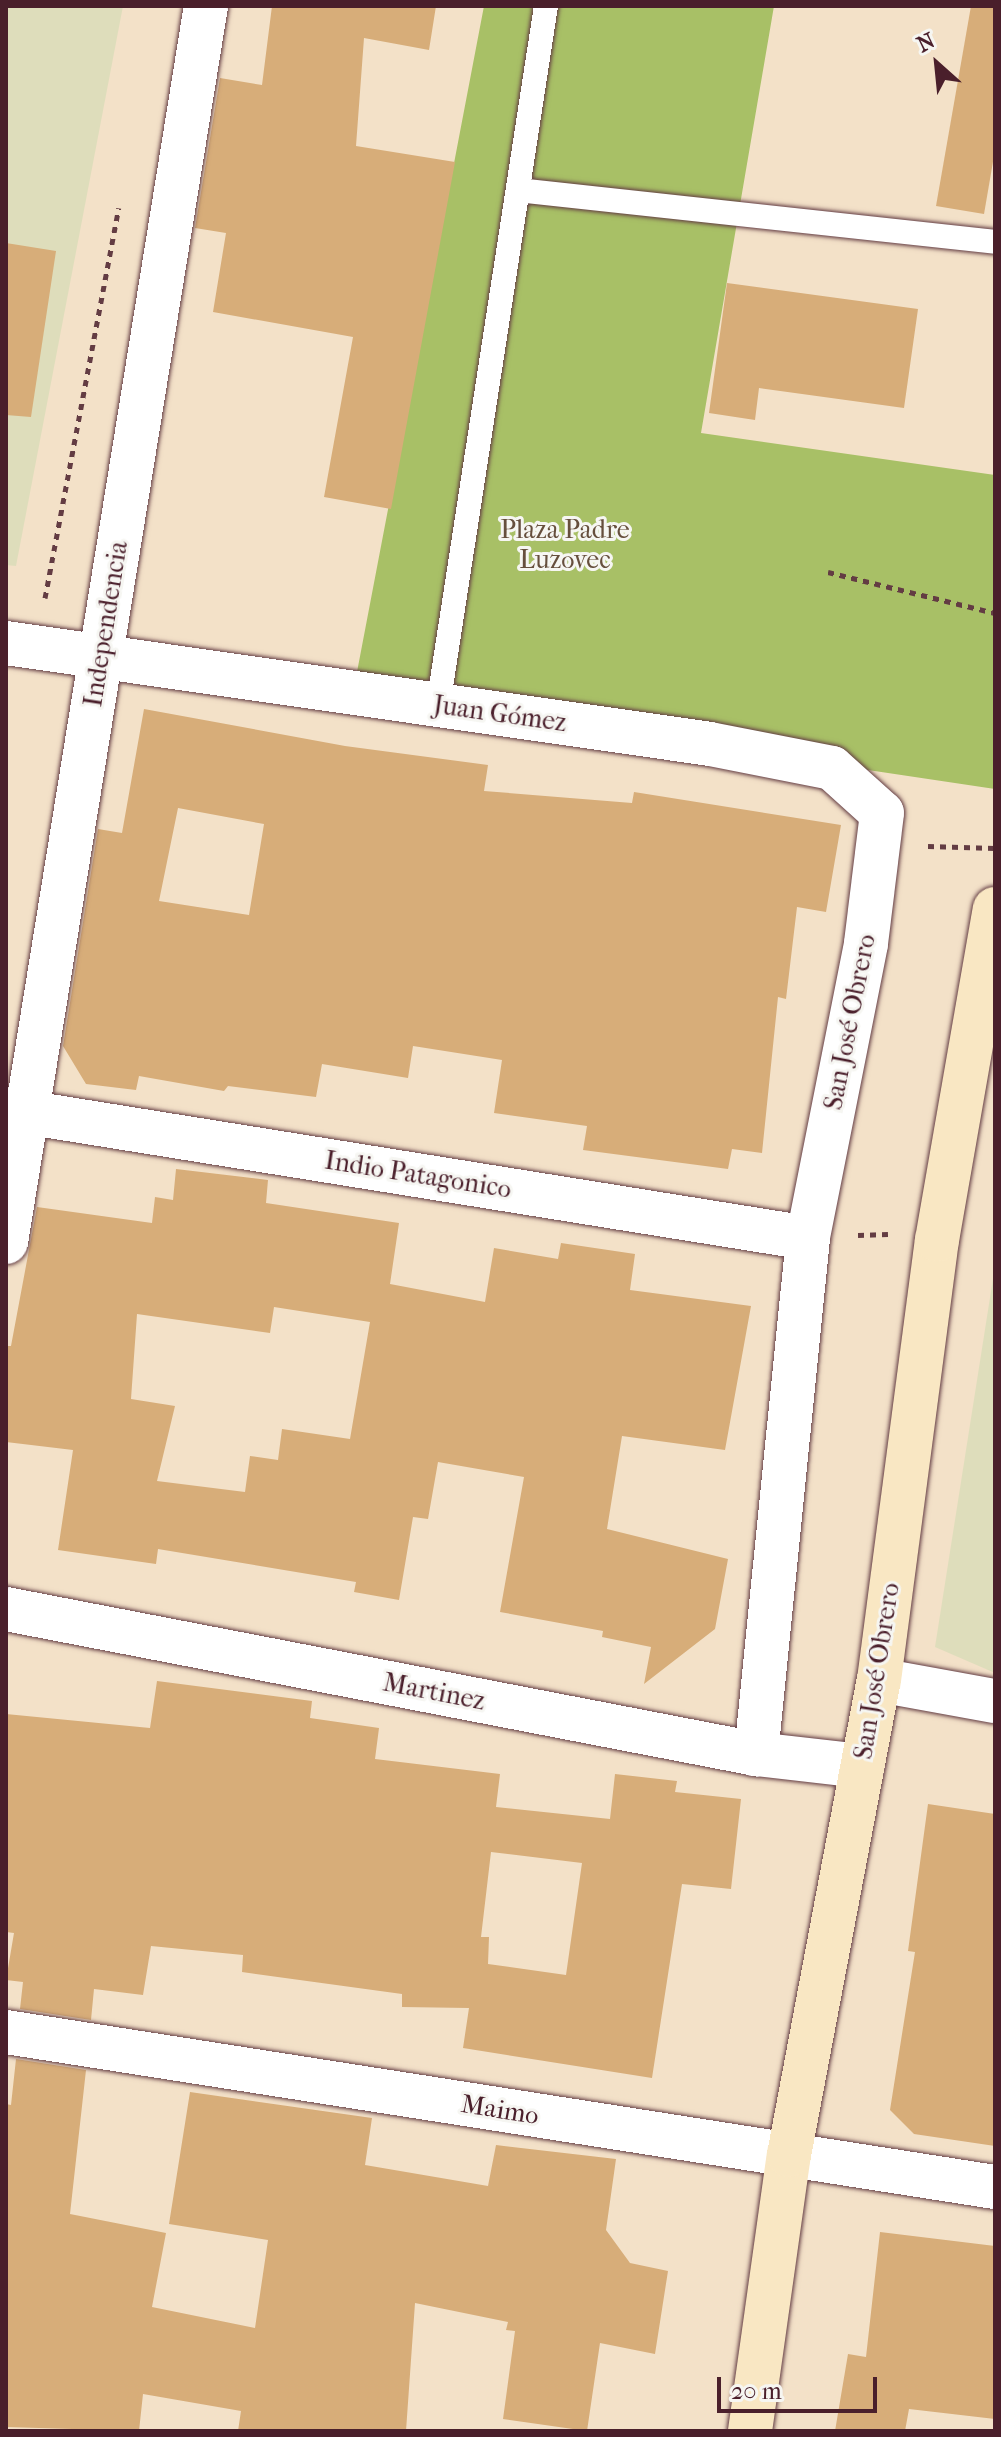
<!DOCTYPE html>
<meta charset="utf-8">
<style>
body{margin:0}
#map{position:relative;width:1001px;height:2437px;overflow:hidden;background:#f3e1c8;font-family:"IM FELL French Canon",serif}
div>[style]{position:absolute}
.built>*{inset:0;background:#deddbb}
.green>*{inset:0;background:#a8c066}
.building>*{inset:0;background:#d7ad79}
.path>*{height:5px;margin-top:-2.5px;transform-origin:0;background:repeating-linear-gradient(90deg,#633c43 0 6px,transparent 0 12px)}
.roads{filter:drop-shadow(0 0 2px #633c43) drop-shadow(0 0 2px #633c43)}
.lane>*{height:24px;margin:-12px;padding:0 12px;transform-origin:12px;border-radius:12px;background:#fff}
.street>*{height:44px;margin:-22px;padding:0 22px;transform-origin:22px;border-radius:22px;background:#fff}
.secondary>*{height:44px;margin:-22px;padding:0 22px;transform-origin:22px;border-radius:22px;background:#f9e7c3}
span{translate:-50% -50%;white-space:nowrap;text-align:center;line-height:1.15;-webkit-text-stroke:6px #f6f6f2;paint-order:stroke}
.park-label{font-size:26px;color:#664f3d}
.street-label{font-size:26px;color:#4a1f2b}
.frame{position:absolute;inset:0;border:8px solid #4a1f2b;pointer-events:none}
.north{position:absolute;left:897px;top:24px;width:80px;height:80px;-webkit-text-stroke:6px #f6f6f2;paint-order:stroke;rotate:333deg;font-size:22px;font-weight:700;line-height:32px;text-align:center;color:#4a1f2b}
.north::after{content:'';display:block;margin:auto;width:28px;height:36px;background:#4a1f2b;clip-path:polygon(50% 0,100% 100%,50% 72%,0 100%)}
.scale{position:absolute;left:717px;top:2377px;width:160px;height:36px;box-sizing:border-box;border:4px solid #4a1f2b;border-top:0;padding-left:10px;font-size:24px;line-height:28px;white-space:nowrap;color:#4a1f2b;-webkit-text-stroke:6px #f6f6f2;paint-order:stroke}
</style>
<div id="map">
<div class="built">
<div style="clip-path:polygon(6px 6px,123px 6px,16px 566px,6px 565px)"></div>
<div style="clip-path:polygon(995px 1266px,995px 1673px,935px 1647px)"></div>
</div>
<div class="green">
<div style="clip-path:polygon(484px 6px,774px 6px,701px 433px,995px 475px,995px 789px,353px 693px)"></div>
</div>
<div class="building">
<div style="clip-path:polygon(272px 6px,436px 6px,429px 50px,364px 38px,356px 146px,455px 162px,391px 509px,324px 497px,353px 337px,213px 312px,226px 233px,195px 228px,220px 78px,262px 85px)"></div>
<div style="clip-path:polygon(971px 6px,995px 6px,995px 150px,984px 214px,936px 206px)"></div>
<div style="clip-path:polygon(6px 243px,56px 251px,31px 417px,6px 415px)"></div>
<div style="clip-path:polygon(727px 283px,918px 309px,904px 408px,759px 388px,755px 420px,709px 413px)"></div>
<div style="clip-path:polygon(evenodd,144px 709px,345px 746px,488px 765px,484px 791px,632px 803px,634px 792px,841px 825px,826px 912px,797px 907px,786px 999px,778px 997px,762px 1153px,732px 1149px,728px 1169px,583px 1150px,587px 1126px,494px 1113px,502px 1060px,413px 1046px,408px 1078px,322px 1064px,316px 1097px,228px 1086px,224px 1091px,139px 1076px,136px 1090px,86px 1084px,63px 1046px,98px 829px,122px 833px,144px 709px,178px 808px,264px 824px,249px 915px,159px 901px,178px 808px)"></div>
<div style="clip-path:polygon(evenodd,176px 1169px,268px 1180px,266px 1203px,399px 1223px,390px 1284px,485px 1302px,494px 1248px,558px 1259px,561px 1243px,635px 1254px,630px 1290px,751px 1306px,725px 1450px,622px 1436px,607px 1529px,728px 1559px,715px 1629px,644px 1684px,651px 1647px,602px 1637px,603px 1631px,500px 1612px,524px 1477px,438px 1462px,428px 1519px,413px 1517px,399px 1600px,354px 1592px,356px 1582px,158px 1549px,156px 1564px,58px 1550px,73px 1450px,6px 1442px,6px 1346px,11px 1346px,37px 1207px,152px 1223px,155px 1197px,173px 1200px,176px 1169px,274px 1307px,370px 1322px,350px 1439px,282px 1429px,278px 1460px,250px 1456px,245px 1492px,157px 1481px,175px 1406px,131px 1399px,137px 1314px,270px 1333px,274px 1307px)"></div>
<div style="clip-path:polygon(evenodd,157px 1681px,312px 1701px,310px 1718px,379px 1728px,375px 1759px,500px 1774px,496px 1807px,610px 1819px,615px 1774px,677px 1781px,675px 1792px,741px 1799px,731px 1889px,682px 1884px,652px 2078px,463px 2048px,469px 2008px,402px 2007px,402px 1994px,242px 1972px,243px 1955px,151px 1946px,143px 1995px,94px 1989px,91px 2020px,20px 2009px,23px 1982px,6px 1980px,14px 1933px,6px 1932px,6px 1714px,150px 1728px,157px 1681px,491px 1852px,582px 1863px,566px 1975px,488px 1964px,489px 1937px,481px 1937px,491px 1852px)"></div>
<div style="clip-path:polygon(928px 1804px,995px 1814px,995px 2146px,914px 2134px,890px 2110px,915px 1952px,908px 1951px)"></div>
<div style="clip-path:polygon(16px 2059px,86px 2070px,70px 2214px,166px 2233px,152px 2307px,255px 2328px,268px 2240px,169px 2224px,190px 2092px,372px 2118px,365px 2165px,488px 2186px,496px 2145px,616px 2159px,606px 2230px,630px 2263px,668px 2271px,655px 2354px,600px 2343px,587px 2431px,503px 2419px,515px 2331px,506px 2330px,508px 2322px,415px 2303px,406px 2431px,238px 2431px,241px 2411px,143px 2394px,139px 2431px,6px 2427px,6px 2104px,11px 2105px)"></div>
<div style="clip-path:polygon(880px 2232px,995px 2246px,995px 2419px,909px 2409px,905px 2431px,835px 2431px,848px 2354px,866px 2357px)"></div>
</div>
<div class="path">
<div style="left:828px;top:572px;width:172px;rotate:13.8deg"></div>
<div style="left:45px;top:598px;width:397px;rotate:-79.3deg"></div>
<div style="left:928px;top:846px;width:67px;rotate:1.7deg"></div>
<div style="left:858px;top:1235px;width:30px;rotate:-2deg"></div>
</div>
<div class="roads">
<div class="lane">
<div style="left:518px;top:190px;width:480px;rotate:6.2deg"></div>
<div style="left:438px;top:706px;width:708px;rotate:-81.23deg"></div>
</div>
<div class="street">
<div style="left:6px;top:643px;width:711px;rotate:8.16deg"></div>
<div style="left:710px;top:744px;width:124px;rotate:11.1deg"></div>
<div style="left:832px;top:768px;width:67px;rotate:42deg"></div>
<div style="left:882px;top:813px;width:132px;rotate:97deg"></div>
<div style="left:866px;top:944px;width:300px;rotate:101.2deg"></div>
<div style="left:808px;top:1238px;width:519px;rotate:95.75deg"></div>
<div style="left:6px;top:1109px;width:812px;rotate:9.14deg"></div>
<div style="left:6px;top:1242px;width:1252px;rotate:-80.81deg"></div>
<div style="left:6px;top:1609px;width:764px;rotate:10.94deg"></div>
<div style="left:756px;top:1754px;width:107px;rotate:6.5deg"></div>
<div style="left:879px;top:1680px;width:118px;rotate:10.3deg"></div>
<div style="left:6px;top:2032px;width:1001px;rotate:8.91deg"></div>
</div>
<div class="secondary">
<div style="left:750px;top:2431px;width:279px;rotate:-82deg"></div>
<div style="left:789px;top:2155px;width:483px;rotate:-79.3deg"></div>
<div style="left:879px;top:1680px;width:444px;rotate:-82.5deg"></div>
<div style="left:937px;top:1240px;width:336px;rotate:-80.1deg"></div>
</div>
</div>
<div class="park-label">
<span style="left:565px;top:545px">Plaza Padre<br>Luzovec</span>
</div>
<div class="street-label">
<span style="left:106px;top:624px;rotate:-81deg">Independencia</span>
<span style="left:500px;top:714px;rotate:8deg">Juan Gómez</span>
<span style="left:850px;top:1022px;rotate:-79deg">San José Obrero</span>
<span style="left:418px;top:1175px;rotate:9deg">Indio Patagonico</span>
<span style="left:877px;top:1671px;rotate:-81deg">San José Obrero</span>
<span style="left:434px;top:1692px;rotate:11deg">Martinez</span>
<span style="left:500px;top:2110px;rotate:9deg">Maimo</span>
</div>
<div class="frame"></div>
<div class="north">N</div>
<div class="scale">20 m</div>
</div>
